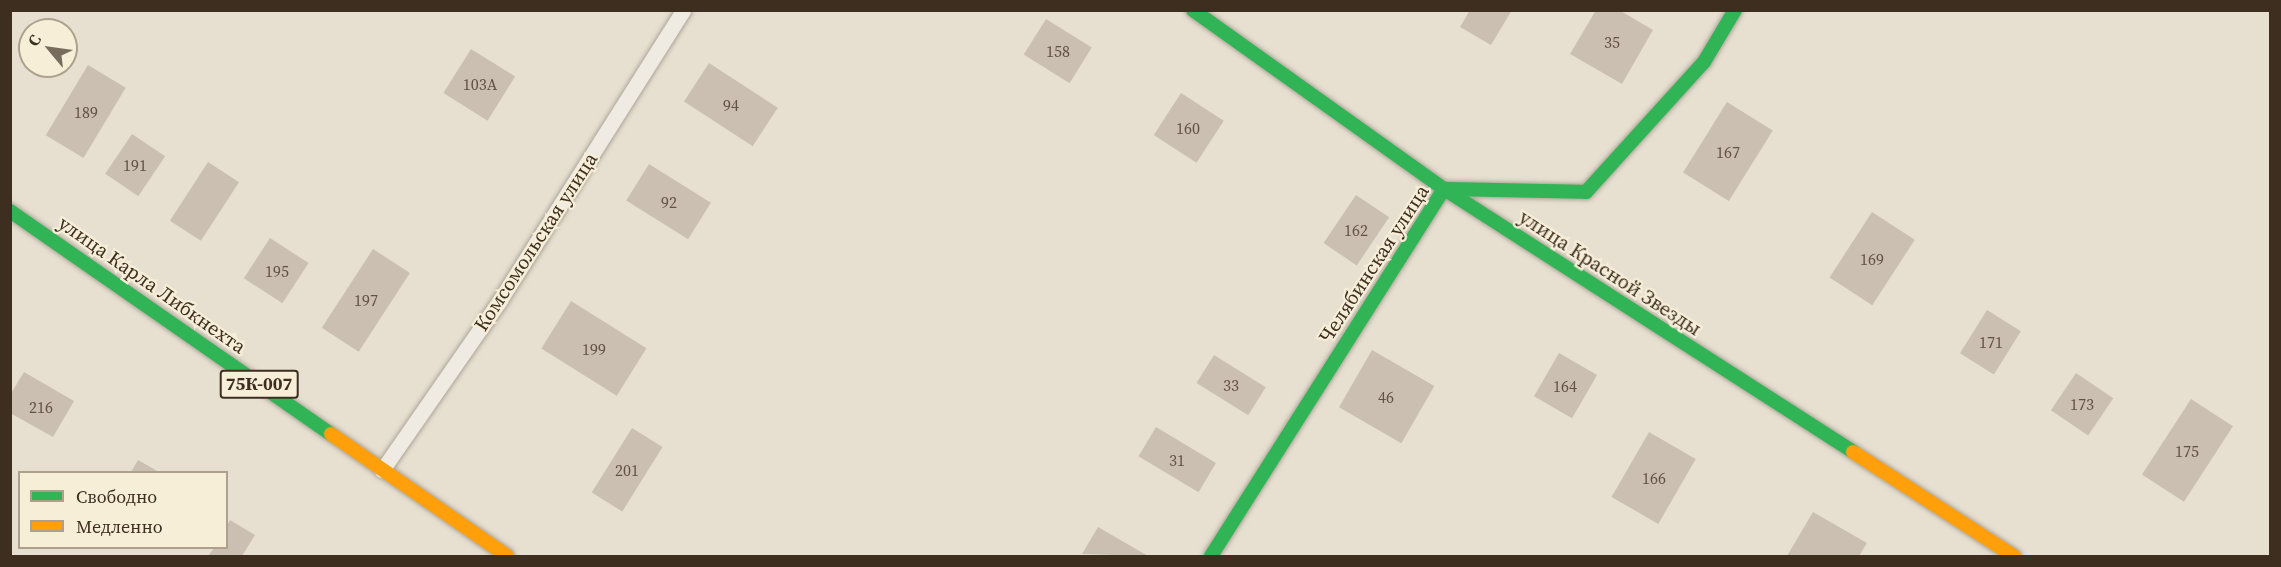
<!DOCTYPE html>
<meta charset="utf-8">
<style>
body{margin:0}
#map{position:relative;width:2281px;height:567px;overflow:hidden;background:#e7e0d1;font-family:"Source Serif 4",serif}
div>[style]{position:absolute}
.building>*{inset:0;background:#cbbfb2;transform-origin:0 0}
.roads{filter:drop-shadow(0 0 2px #ada599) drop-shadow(0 0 2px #ada599)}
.lane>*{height:15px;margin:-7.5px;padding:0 7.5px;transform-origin:7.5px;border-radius:7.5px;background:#efebe3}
.fast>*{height:14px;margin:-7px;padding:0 7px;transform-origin:7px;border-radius:7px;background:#30b455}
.slow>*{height:14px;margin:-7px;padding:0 7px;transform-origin:7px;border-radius:7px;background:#ff9f0a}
span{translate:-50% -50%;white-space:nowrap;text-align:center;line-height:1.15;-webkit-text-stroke:4.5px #f7eed8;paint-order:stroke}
.number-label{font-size:16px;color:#605244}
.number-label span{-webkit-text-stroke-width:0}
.shield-label span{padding:2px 4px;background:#f7eed8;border:2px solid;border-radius:4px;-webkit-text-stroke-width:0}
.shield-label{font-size:18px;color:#3d2e20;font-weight:700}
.street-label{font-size:20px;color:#3d2e20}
.frame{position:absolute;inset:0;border:12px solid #3d2e20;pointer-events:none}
.legend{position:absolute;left:18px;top:471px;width:210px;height:78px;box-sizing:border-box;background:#f7eed8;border:2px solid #ada18e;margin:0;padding:8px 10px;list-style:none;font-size:18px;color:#3d2e20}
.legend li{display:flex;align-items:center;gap:12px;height:30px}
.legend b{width:30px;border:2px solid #ada18e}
.north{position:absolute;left:18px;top:18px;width:60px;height:60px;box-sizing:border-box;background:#f7eed8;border:2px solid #ada18e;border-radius:50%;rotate:299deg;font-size:16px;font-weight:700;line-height:24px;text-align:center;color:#3d2e20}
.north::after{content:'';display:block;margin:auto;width:21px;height:27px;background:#786c5e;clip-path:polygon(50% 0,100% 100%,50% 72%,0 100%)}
</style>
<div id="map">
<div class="building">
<div style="clip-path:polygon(1470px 10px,1512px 10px,1491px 45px,1460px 27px)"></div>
<div style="clip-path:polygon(1596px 10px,1619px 10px,1653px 30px,1622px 84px,1570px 54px)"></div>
<div style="left:1046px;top:19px;width:54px;height:42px;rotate:32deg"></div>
<div style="left:471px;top:49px;width:52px;height:52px;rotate:32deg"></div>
<div style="left:709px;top:63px;width:82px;height:46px;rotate:33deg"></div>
<div style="left:88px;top:65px;width:44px;height:82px;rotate:31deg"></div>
<div style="left:1181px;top:93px;width:51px;height:50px;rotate:33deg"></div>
<div style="left:1727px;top:102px;width:54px;height:83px;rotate:32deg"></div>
<div style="left:132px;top:134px;width:40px;height:48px;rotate:34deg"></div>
<div style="left:208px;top:162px;width:37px;height:70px;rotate:33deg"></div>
<div style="left:649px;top:164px;width:73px;height:43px;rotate:32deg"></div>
<div style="left:1356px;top:195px;width:40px;height:58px;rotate:34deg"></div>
<div style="left:1872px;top:212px;width:51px;height:78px;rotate:33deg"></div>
<div style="left:270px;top:238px;width:46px;height:48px;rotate:33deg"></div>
<div style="left:373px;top:249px;width:44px;height:94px;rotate:33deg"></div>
<div style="left:571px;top:301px;width:89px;height:56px;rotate:32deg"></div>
<div style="left:1987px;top:310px;width:40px;height:51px;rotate:32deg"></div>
<div style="left:1372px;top:350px;width:72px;height:66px;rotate:30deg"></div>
<div style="left:1559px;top:353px;width:44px;height:50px;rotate:30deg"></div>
<div style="left:1214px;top:355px;width:61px;height:33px;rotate:32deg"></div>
<div style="clip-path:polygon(24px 372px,74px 401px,53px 437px,10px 413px,10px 395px)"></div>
<div style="left:2076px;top:373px;width:45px;height:45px;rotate:34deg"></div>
<div style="left:2191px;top:399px;width:50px;height:90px;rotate:33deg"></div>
<div style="left:1156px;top:427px;width:70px;height:34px;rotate:31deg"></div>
<div style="left:632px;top:428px;width:36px;height:76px;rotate:32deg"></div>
<div style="left:1649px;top:432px;width:54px;height:75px;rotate:30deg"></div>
<div style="clip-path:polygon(138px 460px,159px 472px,131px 472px)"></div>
<div style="clip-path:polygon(1813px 512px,1867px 543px,1859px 556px,1787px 556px)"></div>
<div style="clip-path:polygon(230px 520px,255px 535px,242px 556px,208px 556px,214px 548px,226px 548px,226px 527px)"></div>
<div style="clip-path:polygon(1098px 527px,1148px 556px,1082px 554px)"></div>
</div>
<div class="roads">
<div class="lane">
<div style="left:382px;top:470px;width:207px;rotate:-55.2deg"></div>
<div style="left:500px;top:300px;width:343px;rotate:-57.7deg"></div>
</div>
<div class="fast">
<div style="left:1193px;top:10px;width:308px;rotate:35.5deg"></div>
<div style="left:1444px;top:189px;width:486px;rotate:32.7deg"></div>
<div style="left:10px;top:211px;width:391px;rotate:34.8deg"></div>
<div style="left:1211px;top:556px;width:435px;rotate:-57.6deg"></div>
<div style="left:1444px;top:189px;width:142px;rotate:1.2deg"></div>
<div style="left:1586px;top:192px;width:176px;rotate:-47.8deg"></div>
<div style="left:1704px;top:62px;width:61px;rotate:-59.2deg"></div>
</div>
<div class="slow">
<div style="left:331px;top:434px;width:214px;rotate:34.7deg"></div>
<div style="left:1853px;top:452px;width:192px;rotate:32.9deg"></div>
</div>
</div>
<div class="number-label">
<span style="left:1612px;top:42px">35</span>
<span style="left:1058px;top:51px">158</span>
<span style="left:480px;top:84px">103А</span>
<span style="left:731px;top:105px">94</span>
<span style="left:86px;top:112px">189</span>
<span style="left:1188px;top:128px">160</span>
<span style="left:1728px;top:152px">167</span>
<span style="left:135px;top:165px">191</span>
<span style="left:669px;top:202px">92</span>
<span style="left:1356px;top:230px">162</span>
<span style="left:1872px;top:259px">169</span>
<span style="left:277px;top:271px">195</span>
<span style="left:366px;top:300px">197</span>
<span style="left:1991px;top:342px">171</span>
<span style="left:594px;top:349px">199</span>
<span style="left:1231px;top:385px">33</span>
<span style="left:1565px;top:386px">164</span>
<span style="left:1386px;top:397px">46</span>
<span style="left:2082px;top:404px">173</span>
<span style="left:41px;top:407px">216</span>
<span style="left:2187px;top:451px">175</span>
<span style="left:1177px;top:460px">31</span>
<span style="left:627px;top:470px">201</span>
<span style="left:1654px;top:478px">166</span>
</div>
<div class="shield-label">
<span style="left:259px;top:384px">75К-007</span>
</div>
<div class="street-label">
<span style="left:536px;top:242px;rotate:-57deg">Комсомольская улица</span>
<span style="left:1374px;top:264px;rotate:-57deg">Челябинская улица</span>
<span style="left:1610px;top:273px;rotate:33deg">улица Красной Звезды</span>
<span style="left:152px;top:285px;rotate:35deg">улица Карла Либкнехта</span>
</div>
<div class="frame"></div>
<ul class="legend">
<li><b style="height:8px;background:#30b455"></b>Свободно</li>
<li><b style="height:8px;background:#ff9f0a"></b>Медленно</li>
</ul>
<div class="north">С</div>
</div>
